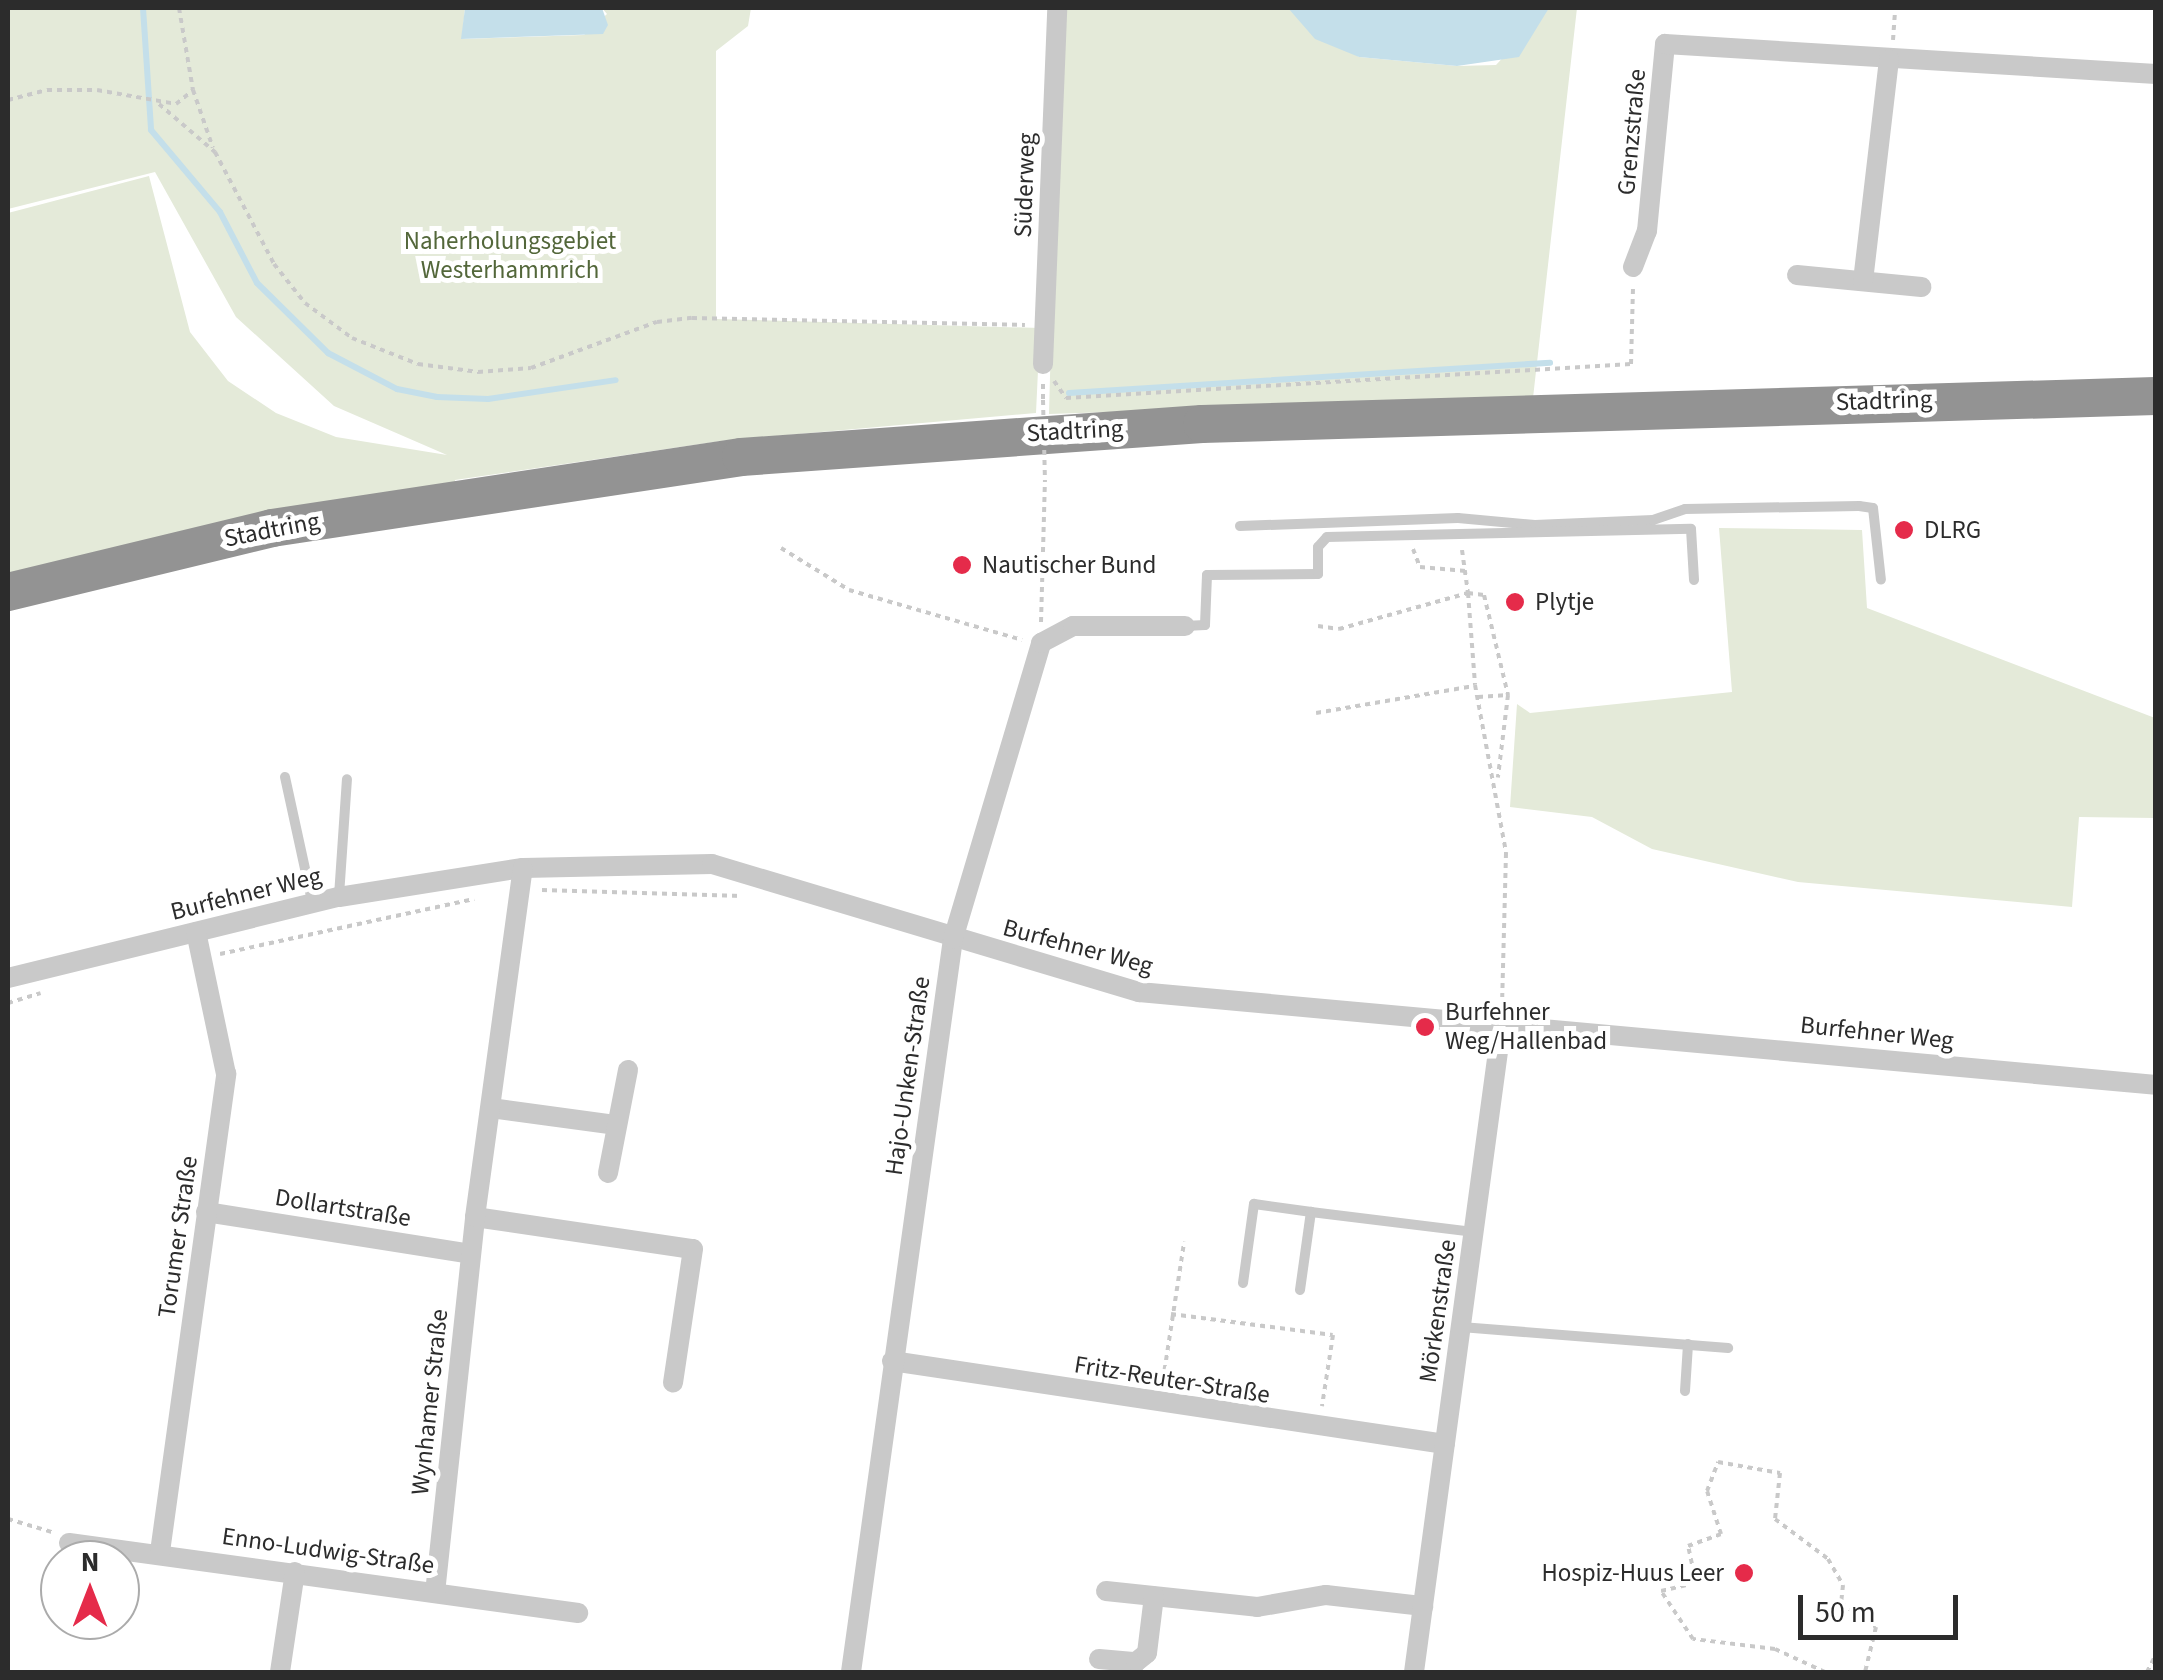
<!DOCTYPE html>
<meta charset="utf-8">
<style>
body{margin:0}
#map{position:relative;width:2163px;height:1680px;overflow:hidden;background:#fff;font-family:"Source Sans 3",sans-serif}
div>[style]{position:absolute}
.green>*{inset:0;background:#e4ead9}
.water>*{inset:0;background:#c4dfea}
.stream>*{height:6px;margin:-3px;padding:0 3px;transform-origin:3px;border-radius:3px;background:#c4dfea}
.path>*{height:4px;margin-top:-2px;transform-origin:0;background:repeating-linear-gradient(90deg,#c9c9c9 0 5px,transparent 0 10px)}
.lane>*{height:10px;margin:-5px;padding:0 5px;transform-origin:5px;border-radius:5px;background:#c9c9c9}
.street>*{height:20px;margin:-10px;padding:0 10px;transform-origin:10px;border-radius:10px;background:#c9c9c9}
.highway>*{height:38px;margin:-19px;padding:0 19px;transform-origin:19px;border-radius:19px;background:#939393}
.path-bridge>*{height:4px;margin-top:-2px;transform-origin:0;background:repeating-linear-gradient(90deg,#c9c9c9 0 5px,transparent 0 10px)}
.dots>*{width:28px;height:28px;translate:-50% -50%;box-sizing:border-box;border:5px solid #fff;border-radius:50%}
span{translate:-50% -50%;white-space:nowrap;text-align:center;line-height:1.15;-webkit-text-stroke:10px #fff;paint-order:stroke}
.street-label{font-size:25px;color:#2c2c2c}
.park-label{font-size:25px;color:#53673a}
.poi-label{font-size:25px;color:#2c2c2c}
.left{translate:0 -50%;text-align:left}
.right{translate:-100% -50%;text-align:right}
.frame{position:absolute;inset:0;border:10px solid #2c2c2c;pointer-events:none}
.north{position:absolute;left:40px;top:1540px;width:100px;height:100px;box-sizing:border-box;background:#fff;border:2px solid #ababab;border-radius:50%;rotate:0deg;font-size:28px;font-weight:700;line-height:40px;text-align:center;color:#2c2c2c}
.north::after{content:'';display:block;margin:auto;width:35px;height:45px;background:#e52b4a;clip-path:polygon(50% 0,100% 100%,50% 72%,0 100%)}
.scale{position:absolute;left:1798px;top:1595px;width:160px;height:45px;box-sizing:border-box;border:5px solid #2c2c2c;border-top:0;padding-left:12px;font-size:30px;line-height:35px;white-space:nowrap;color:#2c2c2c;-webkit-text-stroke:8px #fff;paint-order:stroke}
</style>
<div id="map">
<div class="green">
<div style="clip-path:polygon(8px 8px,465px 8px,462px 39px,584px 35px,607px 14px,602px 8px,751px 8px,748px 26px,716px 51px,716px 319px,1040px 328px,1036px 413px,721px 441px,455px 480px,455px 491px,8px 584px,8px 213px,149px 176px,190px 332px,228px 381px,276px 413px,336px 437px,447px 455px,334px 406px,236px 317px,155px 172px,8px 209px)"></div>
<div style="clip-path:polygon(1060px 8px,1288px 8px,1359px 57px,1457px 66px,1496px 65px,1549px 8px,1577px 8px,1533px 398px,1049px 414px)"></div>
<div style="clip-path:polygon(1719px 528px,1862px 530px,1867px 608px,2155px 718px,2155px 818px,2079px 817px,2072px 907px,1798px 882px,1652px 849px,1592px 817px,1510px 807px,1517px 704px,1530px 713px,1732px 692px)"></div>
</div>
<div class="water">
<div style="clip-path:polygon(465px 8px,602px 8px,608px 25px,603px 34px,461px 39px)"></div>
<div style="clip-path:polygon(1288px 8px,1549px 8px,1519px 57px,1457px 66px,1359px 57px,1315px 39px)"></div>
</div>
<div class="stream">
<div style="left:143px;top:8px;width:122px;rotate:86.2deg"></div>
<div style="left:151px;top:130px;width:107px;rotate:49.9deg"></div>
<div style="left:220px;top:212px;width:80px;rotate:62.5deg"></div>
<div style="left:257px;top:283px;width:100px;rotate:44.6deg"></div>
<div style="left:328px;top:353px;width:78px;rotate:27.6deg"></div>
<div style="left:397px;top:389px;width:41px;rotate:11.3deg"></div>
<div style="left:437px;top:397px;width:51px;rotate:2.2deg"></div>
<div style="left:488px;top:399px;width:129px;rotate:-8.4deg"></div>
<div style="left:1069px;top:393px;width:482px;rotate:-3.6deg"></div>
</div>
<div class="path">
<div style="left:179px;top:8px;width:83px;rotate:80.3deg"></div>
<div style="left:193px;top:90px;width:61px;rotate:71deg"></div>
<div style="left:1893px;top:40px;width:32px;rotate:-86deg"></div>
<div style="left:8px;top:100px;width:40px;rotate:-14.4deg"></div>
<div style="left:47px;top:90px;width:50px"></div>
<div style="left:97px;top:90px;width:80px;rotate:10deg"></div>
<div style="left:176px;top:104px;width:22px;rotate:-39deg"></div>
<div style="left:159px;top:104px;width:74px;rotate:40.6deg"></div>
<div style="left:215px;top:152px;width:127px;rotate:62.2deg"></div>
<div style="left:274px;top:264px;width:50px;rotate:51.5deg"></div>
<div style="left:305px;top:303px;width:59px;rotate:36.7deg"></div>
<div style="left:352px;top:338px;width:71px;rotate:21.5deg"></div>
<div style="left:418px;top:364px;width:61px;rotate:7.6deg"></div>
<div style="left:478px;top:372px;width:53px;rotate:-4.3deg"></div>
<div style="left:531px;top:368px;width:134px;rotate:-20.1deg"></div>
<div style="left:657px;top:322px;width:35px;rotate:-7deg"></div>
<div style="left:692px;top:318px;width:333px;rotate:1.2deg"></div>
<div style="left:1054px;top:381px;width:21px;rotate:55deg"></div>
<div style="left:1066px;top:398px;width:566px;rotate:-3.44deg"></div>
<div style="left:1631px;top:364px;width:78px;rotate:-88.5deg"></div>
<div style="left:1043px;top:384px;width:16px;rotate:90deg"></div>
<div style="left:781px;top:548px;width:80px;rotate:31.7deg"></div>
<div style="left:849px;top:590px;width:180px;rotate:16.1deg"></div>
<div style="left:1413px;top:549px;width:19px;rotate:69deg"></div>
<div style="left:1420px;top:567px;width:46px;rotate:5deg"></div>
<div style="left:1462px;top:550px;width:43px;rotate:82.1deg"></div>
<div style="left:1468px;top:593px;width:16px;rotate:7deg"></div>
<div style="left:1484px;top:595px;width:103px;rotate:76.5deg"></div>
<div style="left:1508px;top:695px;width:83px;rotate:97deg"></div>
<div style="left:1041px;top:622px;width:142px;rotate:-88.4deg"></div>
<div style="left:1318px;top:626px;width:21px;rotate:8deg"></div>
<div style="left:1339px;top:629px;width:134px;rotate:-15.6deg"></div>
<div style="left:1468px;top:593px;width:92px;rotate:85.6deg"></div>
<div style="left:1475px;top:685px;width:171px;rotate:79.5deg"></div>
<div style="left:1506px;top:853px;width:149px;rotate:91.5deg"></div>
<div style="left:1478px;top:697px;width:30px;rotate:-4deg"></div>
<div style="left:1316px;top:713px;width:160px;rotate:-9.7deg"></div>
<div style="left:542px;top:890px;width:200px;rotate:1.7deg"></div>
<div style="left:220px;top:954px;width:260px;rotate:-12.2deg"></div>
<div style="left:8px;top:1003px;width:34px;rotate:-17deg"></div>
<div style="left:1171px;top:1314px;width:163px;rotate:7.4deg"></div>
<div style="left:1333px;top:1335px;width:72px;rotate:98.8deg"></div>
<div style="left:1163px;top:1380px;width:140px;rotate:-81.3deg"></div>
<div style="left:8px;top:1519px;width:46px;rotate:16.5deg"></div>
<div style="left:1825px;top:1672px;width:55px;rotate:-155.3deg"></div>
<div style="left:1775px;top:1649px;width:83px;rotate:-173deg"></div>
<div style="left:1693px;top:1639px;width:58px;rotate:-123.7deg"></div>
<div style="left:1661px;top:1591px;width:36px;rotate:-13deg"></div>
<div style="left:1696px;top:1583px;width:38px;rotate:-102deg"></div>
<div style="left:1688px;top:1546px;width:35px;rotate:-20deg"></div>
<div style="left:1721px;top:1534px;width:45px;rotate:-108deg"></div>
<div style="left:1707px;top:1491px;width:31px;rotate:-69deg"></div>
<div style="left:1718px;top:1462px;width:63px;rotate:10.1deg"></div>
<div style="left:1780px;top:1473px;width:46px;rotate:96.2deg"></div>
<div style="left:1775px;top:1519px;width:66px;rotate:37deg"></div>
<div style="left:1828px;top:1559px;width:30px;rotate:60deg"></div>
<div style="left:1843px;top:1585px;width:18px;rotate:96deg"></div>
<div style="left:1841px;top:1603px;width:42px;rotate:34.4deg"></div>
<div style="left:1876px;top:1627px;width:46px;rotate:103.7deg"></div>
<div style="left:2147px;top:1672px;width:20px;rotate:-63deg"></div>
</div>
<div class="lane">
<div style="left:1240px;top:526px;width:218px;rotate:-2.1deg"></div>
<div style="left:1458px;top:518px;width:77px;rotate:5.2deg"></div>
<div style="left:1535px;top:525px;width:118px;rotate:-2.4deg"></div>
<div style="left:1653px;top:520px;width:34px;rotate:-19deg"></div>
<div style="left:1685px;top:509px;width:174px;rotate:-1deg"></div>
<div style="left:1859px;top:506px;width:14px;rotate:8deg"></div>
<div style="left:1873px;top:508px;width:72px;rotate:83.7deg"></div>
<div style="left:1185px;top:626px;width:20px;rotate:-3deg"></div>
<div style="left:1205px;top:625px;width:50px;rotate:-87.7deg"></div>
<div style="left:1207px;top:575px;width:111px;rotate:-0.5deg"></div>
<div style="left:1318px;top:574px;width:27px;rotate:-90deg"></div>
<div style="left:1318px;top:547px;width:13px;rotate:-48deg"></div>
<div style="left:1327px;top:537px;width:364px;rotate:-1.3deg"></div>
<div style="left:1691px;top:529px;width:51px;rotate:86.6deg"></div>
<div style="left:285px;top:777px;width:127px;rotate:77.7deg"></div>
<div style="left:339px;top:896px;width:117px;rotate:-86.1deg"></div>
<div style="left:1243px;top:1283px;width:80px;rotate:-82.1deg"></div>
<div style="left:1254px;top:1204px;width:58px;rotate:8deg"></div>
<div style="left:1300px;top:1290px;width:79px;rotate:-82deg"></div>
<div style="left:1311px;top:1212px;width:163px;rotate:7deg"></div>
<div style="left:1461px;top:1327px;width:268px;rotate:4.5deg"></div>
<div style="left:1685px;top:1391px;width:47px;rotate:-86.3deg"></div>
</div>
<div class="street">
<div style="left:1633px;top:267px;width:39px;rotate:-69deg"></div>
<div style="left:1647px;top:231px;width:188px;rotate:-84.5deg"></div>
<div style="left:1665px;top:44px;width:492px;rotate:3.5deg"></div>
<div style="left:1797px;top:275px;width:125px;rotate:5.5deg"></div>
<div style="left:1863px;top:281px;width:223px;rotate:-83.3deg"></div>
<div style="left:1043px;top:364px;width:356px;rotate:-87.7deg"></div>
<div style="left:8px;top:978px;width:341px;rotate:-13.8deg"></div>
<div style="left:339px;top:897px;width:186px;rotate:-9deg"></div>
<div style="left:523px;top:868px;width:189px;rotate:-1.2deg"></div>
<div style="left:712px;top:864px;width:446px;rotate:16.7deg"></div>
<div style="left:1139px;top:992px;width:1021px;rotate:5.22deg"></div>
<div style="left:491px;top:1108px;width:125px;rotate:7.8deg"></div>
<div style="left:608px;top:1173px;width:105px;rotate:-79deg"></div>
<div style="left:206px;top:1212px;width:268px;rotate:9deg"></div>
<div style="left:475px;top:1217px;width:220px;rotate:8.4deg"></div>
<div style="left:693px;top:1249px;width:135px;rotate:98.5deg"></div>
<div style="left:892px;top:1361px;width:559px;rotate:8.54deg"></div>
<div style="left:69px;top:1543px;width:514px;rotate:7.83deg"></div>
<div style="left:160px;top:1552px;width:483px;rotate:-82.1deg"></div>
<div style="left:226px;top:1074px;width:145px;rotate:-101.9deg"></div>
<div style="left:1106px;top:1591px;width:152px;rotate:6deg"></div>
<div style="left:1257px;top:1607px;width:70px;rotate:-9.9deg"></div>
<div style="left:1326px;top:1595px;width:98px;rotate:6.5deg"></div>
<div style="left:435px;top:1593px;width:378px;rotate:-83.9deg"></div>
<div style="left:475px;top:1217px;width:352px;rotate:-82.2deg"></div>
<div style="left:1099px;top:1659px;width:37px;rotate:5deg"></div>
<div style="left:1136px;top:1662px;width:14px;rotate:-39deg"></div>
<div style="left:1147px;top:1653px;width:57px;rotate:-83deg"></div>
<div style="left:280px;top:1672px;width:101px;rotate:-81.5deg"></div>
<div style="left:851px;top:1672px;width:740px;rotate:-82.08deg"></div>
<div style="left:953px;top:939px;width:309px;rotate:-73.4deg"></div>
<div style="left:1041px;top:643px;width:36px;rotate:-28deg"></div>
<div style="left:1073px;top:626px;width:112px"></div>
<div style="left:1414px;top:1672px;width:656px;rotate:-82.29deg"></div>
</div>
<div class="highway">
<div style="left:8px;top:592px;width:272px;rotate:-13.6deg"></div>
<div style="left:272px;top:528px;width:474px;rotate:-8.6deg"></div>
<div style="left:741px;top:457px;width:462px;rotate:-4.1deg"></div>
<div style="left:1202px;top:424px;width:954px;rotate:-1.68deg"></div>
</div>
<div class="path-bridge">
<div style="left:1043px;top:400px;width:80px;rotate:88.6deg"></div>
</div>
<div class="dots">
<div style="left:1904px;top:530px;background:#e52b4a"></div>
<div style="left:962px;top:565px;background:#e52b4a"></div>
<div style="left:1515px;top:602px;background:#e52b4a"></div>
<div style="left:1425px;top:1027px;background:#e52b4a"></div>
<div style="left:1744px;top:1573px;background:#e52b4a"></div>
</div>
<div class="street-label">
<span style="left:1632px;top:132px;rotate:-85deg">Grenzstraße</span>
<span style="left:1025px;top:185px;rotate:-88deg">Süderweg</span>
<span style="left:1884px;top:401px;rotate:-2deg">Stadtring</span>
<span style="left:1075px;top:431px;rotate:-3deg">Stadtring</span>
<span style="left:272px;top:530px;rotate:-11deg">Stadtring</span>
<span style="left:246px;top:894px;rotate:-14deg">Burfehner Weg</span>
<span style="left:1078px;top:947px;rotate:15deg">Burfehner Weg</span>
<span style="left:1877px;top:1033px;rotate:6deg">Burfehner Weg</span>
<span style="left:908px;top:1076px;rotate:-82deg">Hajo-Unken-Straße</span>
<span style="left:343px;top:1208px;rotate:9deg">Dollartstraße</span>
<span style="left:178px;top:1237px;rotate:-82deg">Torumer Straße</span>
<span style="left:1438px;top:1311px;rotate:-82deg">Mörkenstraße</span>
<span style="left:1172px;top:1380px;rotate:9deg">Fritz-Reuter-Straße</span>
<span style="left:430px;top:1402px;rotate:-84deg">Wynhamer Straße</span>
<span style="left:328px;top:1551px;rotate:8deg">Enno-Ludwig-Straße</span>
</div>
<div class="park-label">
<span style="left:510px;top:256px">Naherholungsgebiet<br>Westerhammrich</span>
</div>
<div class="poi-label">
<span class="left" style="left:1924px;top:530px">DLRG</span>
<span class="left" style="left:982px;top:565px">Nautischer Bund</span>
<span class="left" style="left:1535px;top:602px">Plytje</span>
<span class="left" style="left:1445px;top:1027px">Burfehner<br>Weg/Hallenbad</span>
<span class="right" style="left:1724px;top:1573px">Hospiz-Huus Leer</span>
</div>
<div class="frame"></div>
<div class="north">N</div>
<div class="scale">50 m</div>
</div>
